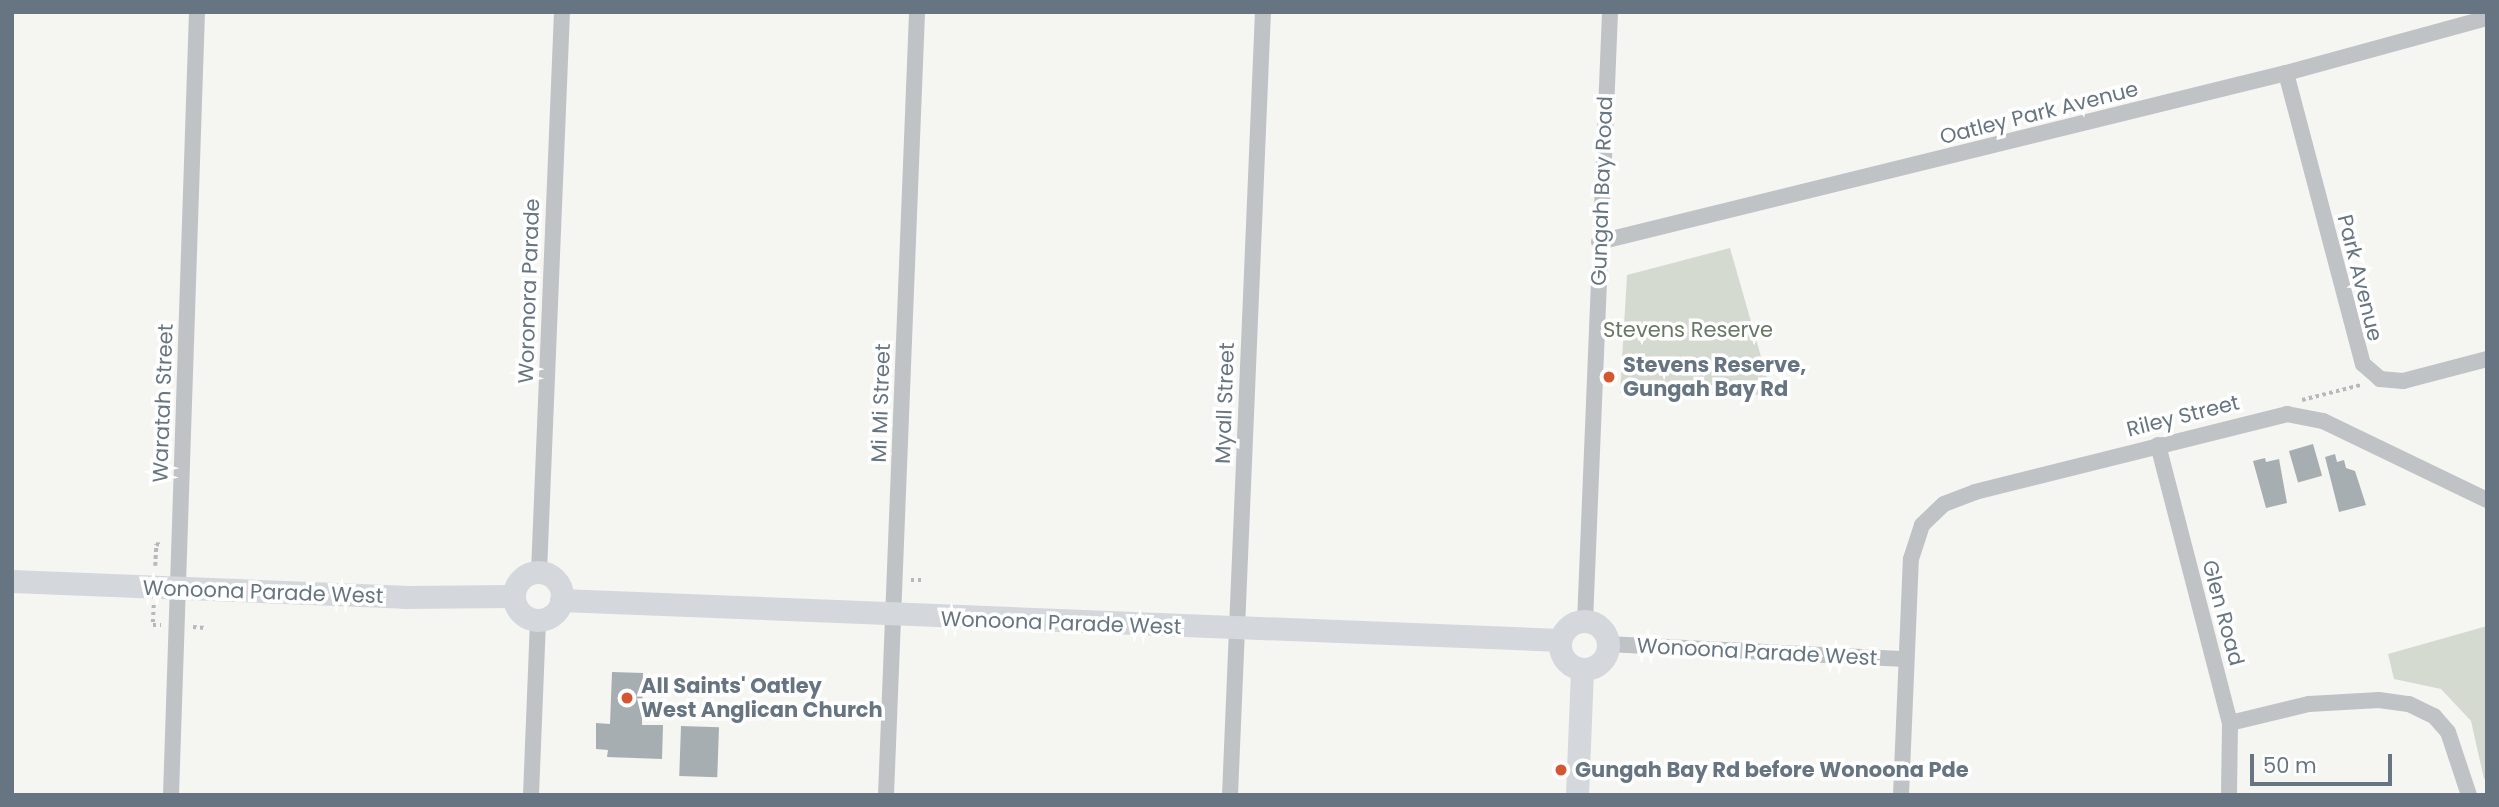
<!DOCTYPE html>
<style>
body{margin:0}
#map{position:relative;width:2499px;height:807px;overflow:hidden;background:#f5f5f2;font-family:Poppins,sans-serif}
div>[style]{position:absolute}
.green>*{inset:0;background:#d5dad1}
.building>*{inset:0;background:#a6aeb2;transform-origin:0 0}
.path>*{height:3.5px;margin-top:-1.75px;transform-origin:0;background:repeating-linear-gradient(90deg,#b7babc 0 3.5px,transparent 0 7px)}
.street>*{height:16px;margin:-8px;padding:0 8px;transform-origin:8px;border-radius:8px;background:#bfc3c6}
.secondary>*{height:23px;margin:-11.5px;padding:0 11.5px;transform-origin:11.5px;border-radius:11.5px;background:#d4d8dc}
.secondary>.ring{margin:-11.5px;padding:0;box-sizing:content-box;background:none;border:23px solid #d4d8dc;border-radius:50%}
.dots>*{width:19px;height:19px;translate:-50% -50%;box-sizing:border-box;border:4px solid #fff;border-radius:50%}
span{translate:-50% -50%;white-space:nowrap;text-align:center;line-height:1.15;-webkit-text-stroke:7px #fff;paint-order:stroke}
.street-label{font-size:21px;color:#667581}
.park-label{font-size:21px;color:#697865}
.poi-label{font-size:21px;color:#667581;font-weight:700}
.left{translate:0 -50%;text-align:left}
.frame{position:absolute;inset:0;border:14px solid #667581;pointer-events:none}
.scale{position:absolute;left:2250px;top:754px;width:142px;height:32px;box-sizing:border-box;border:4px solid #667581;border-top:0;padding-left:9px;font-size:21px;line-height:24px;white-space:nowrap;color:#667581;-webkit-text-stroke:5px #fff;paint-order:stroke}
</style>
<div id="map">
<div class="green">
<div style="clip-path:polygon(1730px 248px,1772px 395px,1620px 393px,1627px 275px)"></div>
<div style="clip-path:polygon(2487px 626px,2487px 778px,2484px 779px,2471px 721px,2441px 689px,2394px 679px,2388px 654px)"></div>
</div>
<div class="building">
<div style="left:2313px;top:444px;width:33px;height:25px;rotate:74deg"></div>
<div style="clip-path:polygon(2335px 454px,2337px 462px,2344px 460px,2346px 468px,2355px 471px,2366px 505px,2339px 512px,2325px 457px)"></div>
<div style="clip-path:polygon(2265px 458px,2266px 462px,2279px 459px,2287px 503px,2266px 508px,2253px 461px)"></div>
<div style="clip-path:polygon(612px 672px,643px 673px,642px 725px,663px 725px,662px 759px,607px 757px,608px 750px,596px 749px,596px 723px,610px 724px)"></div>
<div style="left:681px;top:726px;width:38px;height:50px;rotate:2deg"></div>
</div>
<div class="path">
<div style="left:2302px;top:400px;width:61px;rotate:-14.3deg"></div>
<div style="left:155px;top:566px;width:22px;rotate:-87deg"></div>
<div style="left:156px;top:544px;width:6px;rotate:9deg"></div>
<div style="left:911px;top:580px;width:12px"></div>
<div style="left:154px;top:605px;width:20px;rotate:93deg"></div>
<div style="left:153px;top:625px;width:8px"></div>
<div style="left:193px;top:627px;width:12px;rotate:5deg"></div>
</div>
<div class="street">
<div style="left:2286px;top:73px;width:301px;rotate:75.2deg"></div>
<div style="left:2363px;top:364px;width:23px;rotate:41deg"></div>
<div style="left:2380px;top:379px;width:23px;rotate:5deg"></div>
<div style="left:2403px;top:381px;width:87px;rotate:-14.7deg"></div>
<div style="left:1599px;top:242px;width:707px;rotate:-13.82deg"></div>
<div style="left:2286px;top:73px;width:208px;rotate:-15.3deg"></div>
<div style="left:2158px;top:445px;width:287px;rotate:75.5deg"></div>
<div style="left:2230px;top:723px;width:72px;rotate:90.8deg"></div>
<div style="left:539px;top:572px;width:560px;rotate:-87.65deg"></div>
<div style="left:1585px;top:622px;width:611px;rotate:-87.65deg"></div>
<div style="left:1607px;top:644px;width:299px;rotate:2.9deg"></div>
<div style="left:2230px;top:723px;width:81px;rotate:-13.5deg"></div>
<div style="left:2309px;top:704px;width:70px;rotate:-3.3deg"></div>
<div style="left:2379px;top:700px;width:30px;rotate:8deg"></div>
<div style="left:2409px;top:704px;width:28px;rotate:26deg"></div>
<div style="left:2434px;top:716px;width:21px;rotate:49deg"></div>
<div style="left:2448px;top:732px;width:66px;rotate:71.6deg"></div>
<div style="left:171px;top:795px;width:783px;rotate:-88.1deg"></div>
<div style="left:531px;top:795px;width:175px;rotate:-87.7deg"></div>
<div style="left:886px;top:795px;width:784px;rotate:-87.73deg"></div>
<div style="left:1230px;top:795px;width:784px;rotate:-87.59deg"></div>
<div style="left:1901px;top:795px;width:236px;rotate:-87.6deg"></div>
<div style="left:1911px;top:559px;width:36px;rotate:-72deg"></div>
<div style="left:1922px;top:525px;width:30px;rotate:-44deg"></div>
<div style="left:1944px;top:504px;width:33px;rotate:-21deg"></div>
<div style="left:1975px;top:492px;width:322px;rotate:-14deg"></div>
<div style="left:2287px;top:414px;width:37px;rotate:11deg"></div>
<div style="left:2323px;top:421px;width:182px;rotate:25.7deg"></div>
</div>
<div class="secondary">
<div class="ring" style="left:514px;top:572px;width:25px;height:25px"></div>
<div style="left:12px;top:581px;width:392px;rotate:2.3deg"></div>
<div style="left:404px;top:597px;width:110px;rotate:-0.5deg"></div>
<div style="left:561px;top:600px;width:1000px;rotate:2.29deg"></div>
<div class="ring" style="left:1560px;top:621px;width:25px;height:25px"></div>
<div style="left:1577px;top:795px;width:126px;rotate:-87.7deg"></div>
</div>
<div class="dots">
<div style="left:1609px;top:377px;background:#d55732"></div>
<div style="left:627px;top:698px;background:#d55732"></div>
<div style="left:1561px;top:770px;background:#d55732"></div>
</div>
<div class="street-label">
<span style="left:2039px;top:113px;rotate:-14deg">Oatley Park Avenue</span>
<span style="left:1602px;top:191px;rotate:-88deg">Gungah Bay Road</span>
<span style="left:2360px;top:278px;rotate:76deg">Park Avenue</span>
<span style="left:529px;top:291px;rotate:-88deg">Woronora Parade</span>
<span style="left:163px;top:403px;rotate:-88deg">Waratah Street</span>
<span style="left:881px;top:403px;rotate:-88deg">Mi Mi Street</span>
<span style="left:1225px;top:403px;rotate:-88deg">Myall Street</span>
<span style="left:2183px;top:416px;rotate:-14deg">Riley Street</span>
<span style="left:263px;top:592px;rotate:2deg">Wonoona Parade West</span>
<span style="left:2223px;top:613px;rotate:75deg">Glen Road</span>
<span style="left:1061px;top:623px;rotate:2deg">Wonoona Parade West</span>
<span style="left:1757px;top:652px;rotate:3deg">Wonoona Parade West</span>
</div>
<div class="park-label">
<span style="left:1688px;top:330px">Stevens Reserve</span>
</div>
<div class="poi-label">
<span class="left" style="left:1623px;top:377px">Stevens Reserve,<br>Gungah Bay Rd</span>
<span class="left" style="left:641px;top:698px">All Saints' Oatley<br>West Anglican Church</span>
<span class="left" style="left:1575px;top:770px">Gungah Bay Rd before Wonoona Pde</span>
</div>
<div class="frame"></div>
<div class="scale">50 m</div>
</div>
